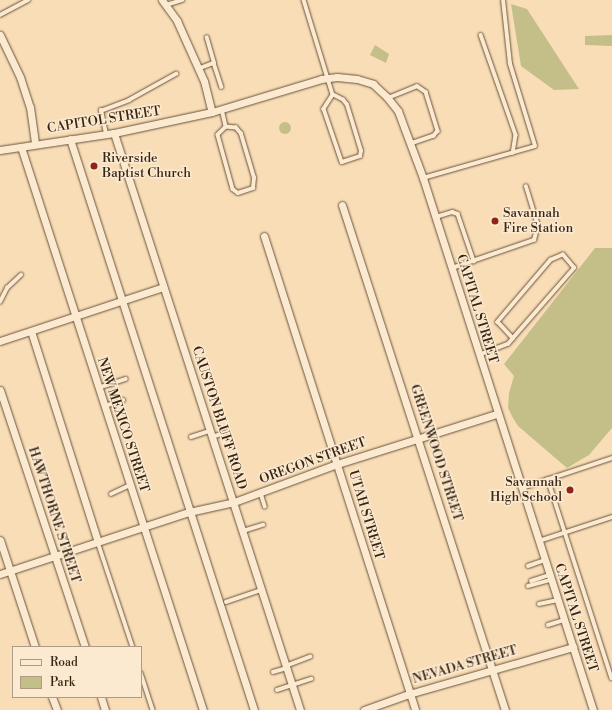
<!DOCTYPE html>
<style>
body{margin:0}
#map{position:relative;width:612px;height:710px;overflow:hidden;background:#f9ddb6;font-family:"Libre Bodoni",serif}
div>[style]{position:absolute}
.green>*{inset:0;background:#c4bf89}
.round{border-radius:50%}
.roads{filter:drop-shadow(0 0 1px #68533e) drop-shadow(0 0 1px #68533e)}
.service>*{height:3.5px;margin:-1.75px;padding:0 1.75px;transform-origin:1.75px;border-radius:1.75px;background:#fbe9d0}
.minor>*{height:7px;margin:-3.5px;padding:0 3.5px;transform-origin:3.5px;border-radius:3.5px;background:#fbe9d0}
.dots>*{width:11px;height:11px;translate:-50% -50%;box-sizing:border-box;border:2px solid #fbe9d0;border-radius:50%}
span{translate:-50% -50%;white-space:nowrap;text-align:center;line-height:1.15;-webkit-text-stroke:3px #fbe9d0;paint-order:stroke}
.street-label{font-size:13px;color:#372516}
.poi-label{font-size:13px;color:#372516}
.left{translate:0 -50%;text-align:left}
.right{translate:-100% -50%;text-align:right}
.legend{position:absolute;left:12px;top:646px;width:130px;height:52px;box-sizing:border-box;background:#fbe9d0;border:1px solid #ad9b86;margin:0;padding:5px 7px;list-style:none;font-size:12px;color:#372516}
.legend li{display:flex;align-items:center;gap:8px;height:20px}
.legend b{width:20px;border:1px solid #ad9b86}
</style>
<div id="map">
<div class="green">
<div style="clip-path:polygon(511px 4px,527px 9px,579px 89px,554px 90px,521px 66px)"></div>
<div style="clip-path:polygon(612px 35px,612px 46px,585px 45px,585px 36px)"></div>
<div style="clip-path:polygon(375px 45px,389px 54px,386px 63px,370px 55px)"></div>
<div class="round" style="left:279px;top:122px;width:12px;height:12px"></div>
<div style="clip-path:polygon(595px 248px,612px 248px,612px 428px,589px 455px,567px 468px,518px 426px,513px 418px,508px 408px,509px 393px,514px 376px,504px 364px)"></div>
</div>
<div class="roads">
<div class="service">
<div style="left:304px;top:0;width:99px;rotate:73deg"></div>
<div style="left:333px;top:95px;width:17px;rotate:123deg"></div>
<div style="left:324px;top:109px;width:56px;rotate:71.2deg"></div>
<div style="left:342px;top:162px;width:19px;rotate:-18deg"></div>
<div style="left:360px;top:156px;width:5px;rotate:-79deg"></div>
<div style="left:361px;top:151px;width:48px;rotate:-106.9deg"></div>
<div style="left:347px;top:105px;width:6px;rotate:-129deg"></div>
<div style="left:343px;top:100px;width:11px;rotate:-153deg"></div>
<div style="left:166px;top:5px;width:17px;rotate:-17deg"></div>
<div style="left:0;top:15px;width:32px;rotate:-28deg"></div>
<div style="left:481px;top:35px;width:106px;rotate:70.7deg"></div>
<div style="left:516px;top:135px;width:18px;rotate:99deg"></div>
<div style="left:214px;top:63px;width:25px;rotate:72deg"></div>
<div style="left:198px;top:69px;width:17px;rotate:-21deg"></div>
<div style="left:214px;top:63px;width:26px;rotate:-106deg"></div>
<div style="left:388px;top:98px;width:31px;rotate:-22deg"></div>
<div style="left:417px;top:86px;width:11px;rotate:34deg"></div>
<div style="left:426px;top:92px;width:41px;rotate:72.9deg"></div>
<div style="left:438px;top:131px;width:6px;rotate:129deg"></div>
<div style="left:434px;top:136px;width:24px;rotate:161deg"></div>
<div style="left:222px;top:109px;width:18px;rotate:77deg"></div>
<div style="left:226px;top:127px;width:11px;rotate:135deg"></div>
<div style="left:218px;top:135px;width:56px;rotate:74.5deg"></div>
<div style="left:233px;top:189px;width:6px;rotate:39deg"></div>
<div style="left:238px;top:193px;width:16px;rotate:-18deg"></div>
<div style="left:253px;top:188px;width:10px;rotate:-84deg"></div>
<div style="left:254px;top:178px;width:46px;rotate:-106.5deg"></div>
<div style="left:241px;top:134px;width:8px;rotate:-130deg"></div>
<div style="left:236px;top:128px;width:10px;rotate:-174deg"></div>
<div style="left:106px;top:134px;width:24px;rotate:-102deg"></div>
<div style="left:101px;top:111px;width:30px;rotate:-21deg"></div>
<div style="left:129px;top:100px;width:54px;rotate:-29deg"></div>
<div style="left:423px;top:178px;width:116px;rotate:-15.9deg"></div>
<div style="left:535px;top:146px;width:86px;rotate:-107deg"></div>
<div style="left:510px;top:64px;width:64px;rotate:-96.2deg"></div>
<div style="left:436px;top:217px;width:17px;rotate:-17deg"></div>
<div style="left:452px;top:212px;width:6px;rotate:18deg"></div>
<div style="left:458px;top:214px;width:50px;rotate:71.2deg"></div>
<div style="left:452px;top:268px;width:87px;rotate:-18.9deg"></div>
<div style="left:534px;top:240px;width:15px;rotate:-74deg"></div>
<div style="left:538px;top:226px;width:41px;rotate:-107.1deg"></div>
<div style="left:0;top:302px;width:16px;rotate:-63deg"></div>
<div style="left:7px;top:288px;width:19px;rotate:-43deg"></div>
<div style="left:479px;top:355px;width:31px;rotate:-21deg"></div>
<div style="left:508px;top:344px;width:8px;rotate:-50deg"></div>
<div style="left:513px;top:338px;width:93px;rotate:-48.9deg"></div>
<div style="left:574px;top:268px;width:17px;rotate:-130deg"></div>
<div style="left:563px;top:255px;width:13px;rotate:157deg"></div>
<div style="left:551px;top:260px;width:82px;rotate:130.5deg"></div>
<div style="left:498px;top:322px;width:22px;rotate:47deg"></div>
<div style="left:98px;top:388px;width:29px;rotate:-18deg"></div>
<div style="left:105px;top:406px;width:19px;rotate:-18deg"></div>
<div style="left:191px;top:437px;width:20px;rotate:-18deg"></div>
<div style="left:212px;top:437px;width:16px;rotate:-18deg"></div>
<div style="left:548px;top:479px;width:209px;rotate:72.2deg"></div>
<div style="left:522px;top:488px;width:95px;rotate:-18.4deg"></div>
<div style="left:261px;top:493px;width:14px;rotate:73deg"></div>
<div style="left:111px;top:494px;width:21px;rotate:-25deg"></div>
<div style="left:243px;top:531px;width:21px;rotate:-17deg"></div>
<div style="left:539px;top:541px;width:77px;rotate:-18.2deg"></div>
<div style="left:98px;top:542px;width:111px;rotate:71.6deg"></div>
<div style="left:528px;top:566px;width:18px;rotate:-19deg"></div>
<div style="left:531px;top:581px;width:20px;rotate:-18deg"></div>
<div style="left:528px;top:586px;width:24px;rotate:-15deg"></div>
<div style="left:226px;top:602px;width:37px;rotate:-19deg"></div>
<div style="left:539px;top:604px;width:19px;rotate:-12deg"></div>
<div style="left:548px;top:625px;width:17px;rotate:-17deg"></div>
<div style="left:286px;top:666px;width:26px;rotate:-21deg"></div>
<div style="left:273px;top:672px;width:15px;rotate:-16deg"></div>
<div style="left:141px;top:673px;width:39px;rotate:72deg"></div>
<div style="left:277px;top:690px;width:36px;rotate:-18deg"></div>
</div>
<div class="minor">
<div style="left:162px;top:0;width:26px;rotate:54deg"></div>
<div style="left:177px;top:21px;width:66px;rotate:65.8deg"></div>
<div style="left:204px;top:81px;width:32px;rotate:76deg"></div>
<div style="left:0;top:35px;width:47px;rotate:64.5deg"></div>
<div style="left:20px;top:77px;width:32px;rotate:72deg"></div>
<div style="left:30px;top:107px;width:36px;rotate:82deg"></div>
<div style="left:114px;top:133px;width:606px;rotate:72.13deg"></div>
<div style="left:70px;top:139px;width:600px;rotate:72.14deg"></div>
<div style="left:21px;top:147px;width:592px;rotate:72.09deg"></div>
<div style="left:0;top:150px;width:115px;rotate:-8.5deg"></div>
<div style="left:114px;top:133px;width:100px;rotate:-12.1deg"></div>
<div style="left:212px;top:112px;width:114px;rotate:-16.8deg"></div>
<div style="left:321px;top:79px;width:16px;rotate:-7deg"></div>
<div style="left:337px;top:77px;width:20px;rotate:6deg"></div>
<div style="left:357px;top:79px;width:17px;rotate:17deg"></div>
<div style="left:373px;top:84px;width:19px;rotate:43deg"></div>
<div style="left:387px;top:97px;width:18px;rotate:52deg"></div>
<div style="left:398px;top:111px;width:72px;rotate:69.5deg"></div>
<div style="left:423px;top:178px;width:559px;rotate:72.28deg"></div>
<div style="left:342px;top:205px;width:531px;rotate:72.11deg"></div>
<div style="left:264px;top:236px;width:497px;rotate:72.3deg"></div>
<div style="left:31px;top:331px;width:221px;rotate:72.4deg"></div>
<div style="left:0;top:341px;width:172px;rotate:-18.3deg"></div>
<div style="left:0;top:390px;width:271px;rotate:71.7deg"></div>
<div style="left:0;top:540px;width:113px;rotate:71.9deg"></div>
<div style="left:0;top:574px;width:199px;rotate:-18.2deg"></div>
<div style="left:189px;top:512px;width:46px;rotate:-12.5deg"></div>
<div style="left:234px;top:502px;width:110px;rotate:-20.3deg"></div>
<div style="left:337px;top:464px;width:168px;rotate:-17.4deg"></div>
<div style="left:52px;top:697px;width:14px;rotate:69deg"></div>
<div style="left:101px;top:697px;width:14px;rotate:73deg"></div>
<div style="left:364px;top:710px;width:48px;rotate:-19.6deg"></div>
<div style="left:409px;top:694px;width:171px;rotate:-16deg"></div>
</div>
</div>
<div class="dots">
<div style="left:94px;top:166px;background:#8f2418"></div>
<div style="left:495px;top:221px;background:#8f2418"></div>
<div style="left:570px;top:490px;background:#8f2418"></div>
</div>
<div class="street-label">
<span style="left:104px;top:120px;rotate:-9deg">CAPITOL STREET</span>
<span style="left:477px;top:309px;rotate:73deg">CAPITAL STREET</span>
<span style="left:219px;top:418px;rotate:72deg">CAUSTON BLUFF ROAD</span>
<span style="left:123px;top:425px;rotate:72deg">NEW MEXICO STREET</span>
<span style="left:436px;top:453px;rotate:72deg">GREENWOOD STREET</span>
<span style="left:313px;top:461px;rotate:-20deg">OREGON STREET</span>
<span style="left:54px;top:515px;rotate:72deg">HAWTHORNE STREET</span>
<span style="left:366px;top:515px;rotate:73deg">UTAH STREET</span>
<span style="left:576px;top:618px;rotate:72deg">CAPITAL STREET</span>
<span style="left:465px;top:665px;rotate:-16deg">NEVADA STREET</span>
</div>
<div class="poi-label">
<span class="left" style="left:102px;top:166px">Riverside<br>Baptist Church</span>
<span class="left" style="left:503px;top:221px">Savannah<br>Fire Station</span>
<span class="right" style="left:562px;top:490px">Savannah<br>High School</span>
</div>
<ul class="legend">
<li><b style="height:5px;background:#fbe9d0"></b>Road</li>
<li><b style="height:11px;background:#c4bf89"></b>Park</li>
</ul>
</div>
